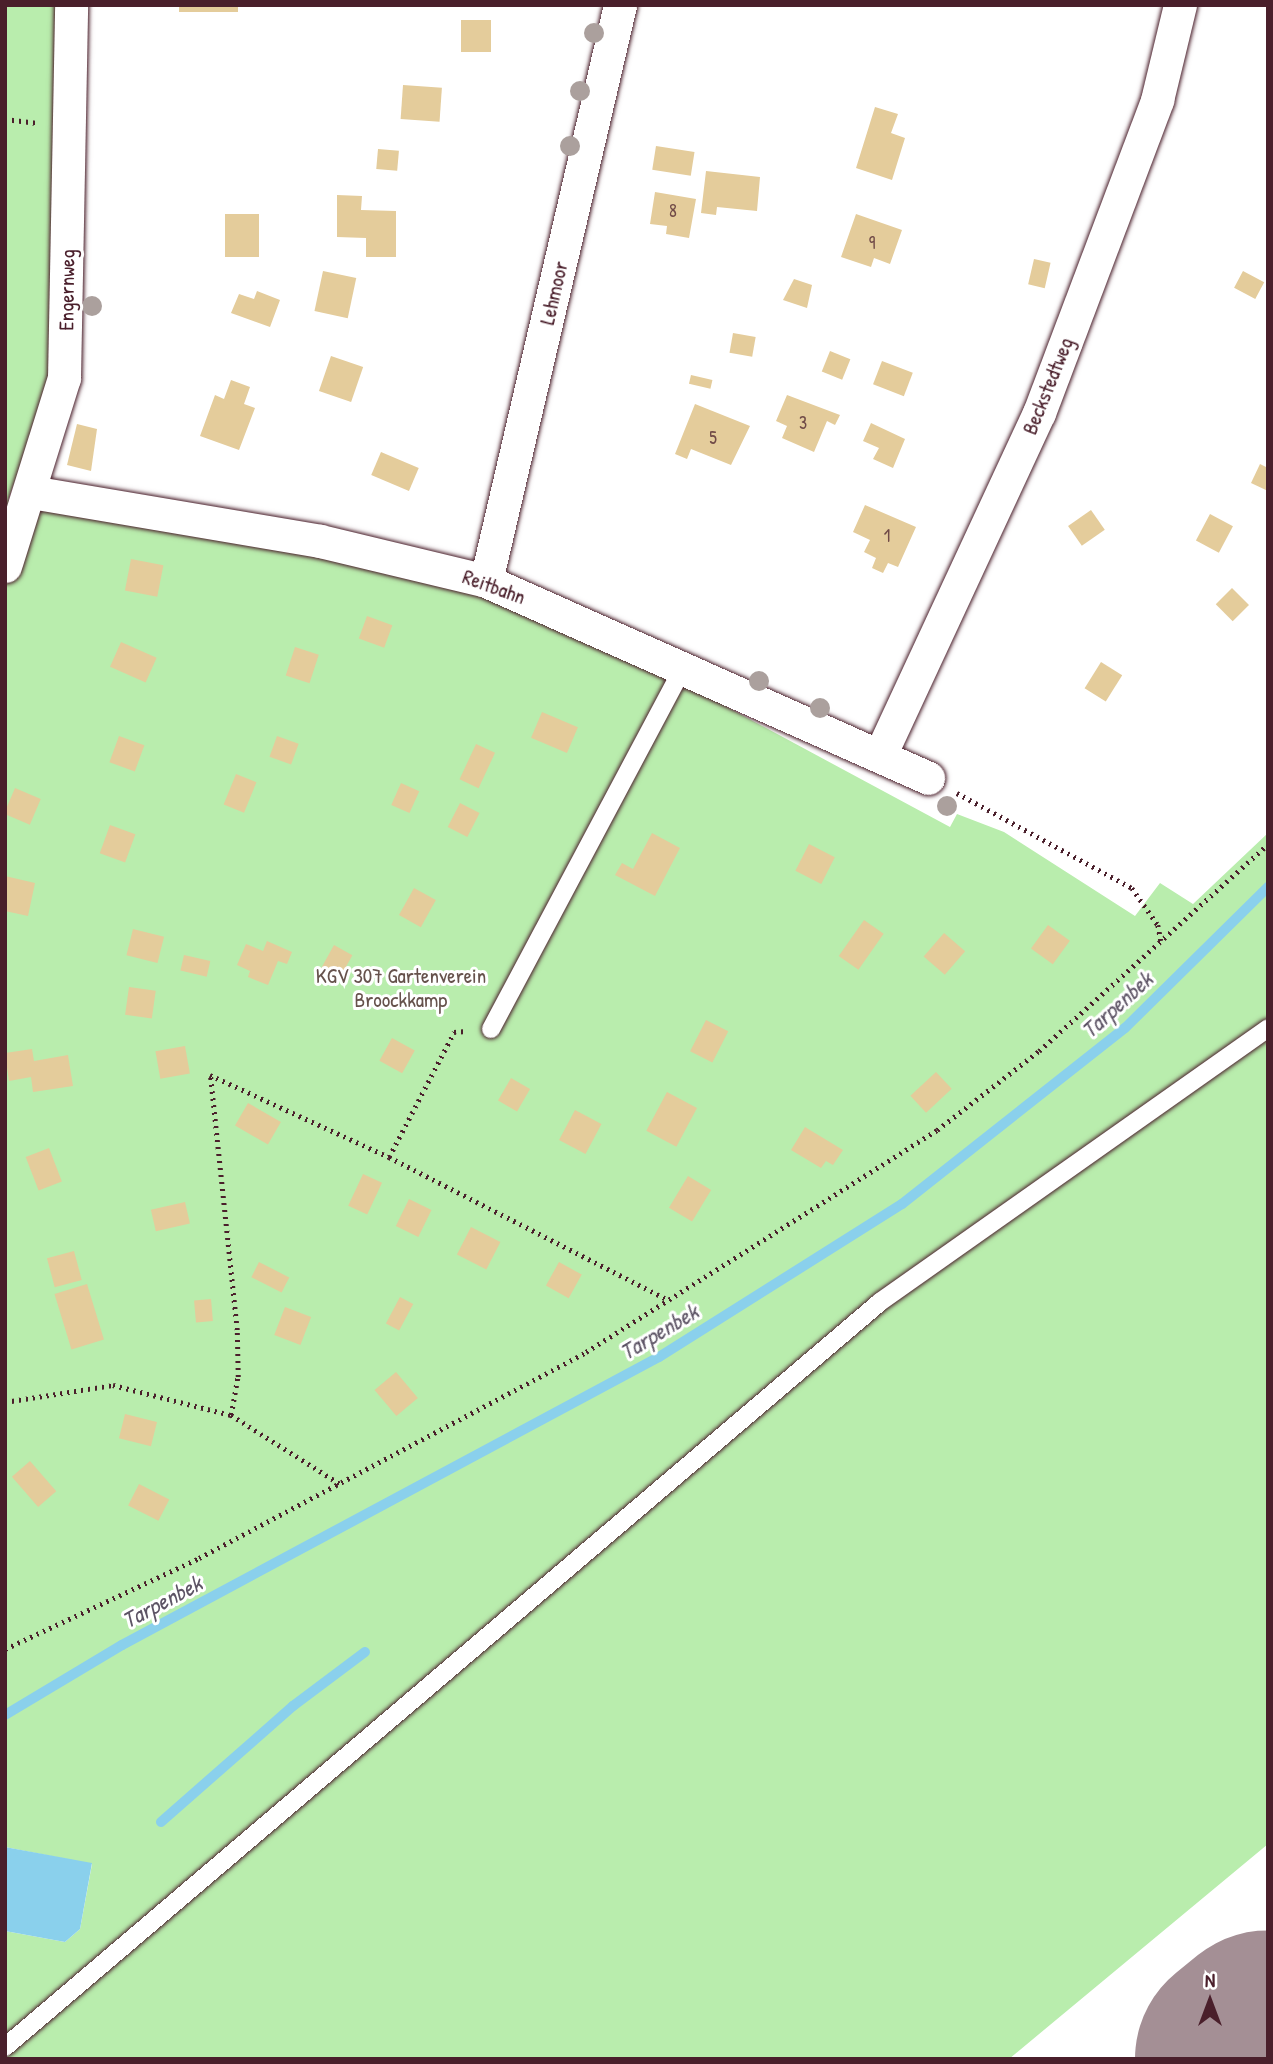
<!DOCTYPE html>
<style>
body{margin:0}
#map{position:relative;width:1273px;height:2064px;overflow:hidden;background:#fff;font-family:"Patrick Hand",sans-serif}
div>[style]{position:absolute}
.green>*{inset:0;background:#b9edad}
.water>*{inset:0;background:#8ad0ec}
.stream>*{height:10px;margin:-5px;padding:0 5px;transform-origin:5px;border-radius:5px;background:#8ad0ec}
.runway>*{height:222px;margin:-111px;padding:0 111px;transform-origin:111px;border-radius:111px;background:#a48f95}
.building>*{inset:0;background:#e4cc9b;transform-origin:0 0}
.path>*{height:4.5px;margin-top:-2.25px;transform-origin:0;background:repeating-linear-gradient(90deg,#4a1f2b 0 2px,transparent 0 7px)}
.roads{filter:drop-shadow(0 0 2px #4a1f2b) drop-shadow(0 0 2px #4a1f2b)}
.service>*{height:18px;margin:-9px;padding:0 9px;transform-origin:9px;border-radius:9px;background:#fff}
.minor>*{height:33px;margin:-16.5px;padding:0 16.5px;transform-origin:16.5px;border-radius:16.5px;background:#fff}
.trees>*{width:20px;height:20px;margin:-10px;border-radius:50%;background:#aba09d}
span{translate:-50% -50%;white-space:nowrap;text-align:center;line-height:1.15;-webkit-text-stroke:6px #fff;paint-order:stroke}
.number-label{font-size:18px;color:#704a47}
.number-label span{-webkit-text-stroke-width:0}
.street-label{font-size:21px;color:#4a1f2b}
.park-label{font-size:21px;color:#66524c}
.water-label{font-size:23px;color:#5d5465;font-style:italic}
.frame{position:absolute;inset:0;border:7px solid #4a1f2b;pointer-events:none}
.north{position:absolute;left:1175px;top:1966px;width:70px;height:70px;-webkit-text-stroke:5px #fff;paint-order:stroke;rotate:0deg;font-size:19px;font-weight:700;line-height:28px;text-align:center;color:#4a1f2b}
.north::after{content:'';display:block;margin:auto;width:24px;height:32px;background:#4a1f2b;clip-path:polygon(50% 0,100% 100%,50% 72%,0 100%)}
</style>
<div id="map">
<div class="green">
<div style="clip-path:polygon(5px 5px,62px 5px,62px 349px,8px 500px,351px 559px,512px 603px,662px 672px,950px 827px,957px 814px,1004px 832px,1135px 916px,1160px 883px,1193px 904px,1268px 833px,1268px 1844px,1009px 2059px,5px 2059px,5px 1931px,65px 1942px,80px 1929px,92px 1864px,5px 1847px)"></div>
</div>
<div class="water">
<div style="clip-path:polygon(5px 1847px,92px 1863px,80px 1929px,65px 1942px,5px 1931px)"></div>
</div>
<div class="stream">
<div style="left:5px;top:1715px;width:136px;rotate:-30.9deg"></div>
<div style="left:122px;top:1645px;width:609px;rotate:-28.21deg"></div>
<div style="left:659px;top:1357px;width:287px;rotate:-32.2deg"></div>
<div style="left:902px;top:1204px;width:284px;rotate:-38.3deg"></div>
<div style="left:1125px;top:1028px;width:201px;rotate:-44.6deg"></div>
<div style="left:161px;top:1822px;width:176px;rotate:-41.3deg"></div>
<div style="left:293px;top:1706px;width:90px;rotate:-36.9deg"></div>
</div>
<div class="runway">
<div style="left:1246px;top:2059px;width:28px;rotate:-39deg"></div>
</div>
<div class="building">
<div style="left:179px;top:5px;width:59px;height:7px"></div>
<div style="left:461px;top:20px;width:30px;height:32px"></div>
<div style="left:403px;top:85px;width:39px;height:34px;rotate:4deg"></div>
<div style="clip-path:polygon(875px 107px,898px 114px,891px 133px,905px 138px,892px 180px,856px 168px)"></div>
<div style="left:656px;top:146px;width:39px;height:24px;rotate:9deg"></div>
<div style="left:378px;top:149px;width:21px;height:20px;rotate:5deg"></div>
<div style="clip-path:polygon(706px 171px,760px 177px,757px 211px,717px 207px,716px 215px,701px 213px)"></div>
<div style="clip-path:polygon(655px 192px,696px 199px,689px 238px,666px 234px,667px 226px,650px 224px)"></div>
<div style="clip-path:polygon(337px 195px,362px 196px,361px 210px,396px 211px,396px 257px,366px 257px,366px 238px,337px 237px)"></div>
<div style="left:225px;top:214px;width:34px;height:43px"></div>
<div style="clip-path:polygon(856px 214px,902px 230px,890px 264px,874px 258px,871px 267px,841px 257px)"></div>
<div style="left:1034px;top:259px;width:17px;height:26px;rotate:13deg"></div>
<div style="left:323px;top:271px;width:34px;height:41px;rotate:12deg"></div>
<div style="left:1243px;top:271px;width:24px;height:19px;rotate:28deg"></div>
<div style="clip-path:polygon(794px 279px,812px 285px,807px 308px,783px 300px)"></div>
<div style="clip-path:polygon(257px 291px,280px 300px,270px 327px,231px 313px,239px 294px,254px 299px)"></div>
<div style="left:733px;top:333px;width:23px;height:20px;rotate:10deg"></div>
<div style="left:830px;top:351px;width:22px;height:22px;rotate:22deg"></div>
<div style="left:331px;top:356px;width:34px;height:37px;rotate:19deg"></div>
<div style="left:882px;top:361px;width:33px;height:25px;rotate:21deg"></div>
<div style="left:691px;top:375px;width:22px;height:9px;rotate:13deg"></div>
<div style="clip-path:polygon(231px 380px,250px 387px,244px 404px,255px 408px,239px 450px,200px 436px,215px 395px,224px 399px)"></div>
<div style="clip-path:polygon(787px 395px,840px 415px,835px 425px,827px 421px,814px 452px,782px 438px,787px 426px,776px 421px)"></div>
<div style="clip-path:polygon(695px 404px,750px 426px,731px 465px,691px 449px,687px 459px,675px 454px)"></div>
<div style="clip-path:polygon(871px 423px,905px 439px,893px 468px,873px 459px,879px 448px,863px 441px)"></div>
<div style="clip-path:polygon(77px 424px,97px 429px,91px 471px,67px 465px)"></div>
<div style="left:381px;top:452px;width:41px;height:25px;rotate:23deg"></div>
<div style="clip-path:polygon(1260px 464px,1268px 468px,1268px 491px,1251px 483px)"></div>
<div style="clip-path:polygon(865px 505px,916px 527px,898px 567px,888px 563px,883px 573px,872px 568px,876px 558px,864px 552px,870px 540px,853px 532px)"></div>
<div style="left:1091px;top:510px;width:24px;height:28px;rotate:55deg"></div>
<div style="left:1210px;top:514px;width:26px;height:30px;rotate:28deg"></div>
<div style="left:131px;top:559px;width:33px;height:32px;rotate:11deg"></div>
<div style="left:1232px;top:588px;width:24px;height:23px;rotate:45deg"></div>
<div style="left:367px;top:616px;width:27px;height:24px;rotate:20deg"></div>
<div style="left:121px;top:642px;width:39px;height:27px;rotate:24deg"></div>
<div style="left:295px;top:647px;width:25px;height:30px;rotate:18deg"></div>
<div style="left:1101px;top:662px;width:25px;height:31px;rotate:32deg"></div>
<div style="left:542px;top:712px;width:39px;height:28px;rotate:23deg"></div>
<div style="left:119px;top:736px;width:27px;height:28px;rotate:20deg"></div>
<div style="left:277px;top:736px;width:23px;height:22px;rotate:20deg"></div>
<div style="left:476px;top:744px;width:21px;height:39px;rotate:25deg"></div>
<div style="left:236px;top:774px;width:22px;height:33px;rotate:22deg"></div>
<div style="left:401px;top:783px;width:20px;height:24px;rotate:24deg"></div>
<div style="left:15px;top:788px;width:28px;height:28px;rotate:23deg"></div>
<div style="left:460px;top:803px;width:22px;height:27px;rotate:27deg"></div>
<div style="left:110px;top:825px;width:27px;height:30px;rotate:20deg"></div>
<div style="clip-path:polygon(652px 833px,680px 848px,655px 896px,615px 875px,622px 863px,633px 869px)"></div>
<div style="left:809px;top:844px;width:29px;height:30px;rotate:27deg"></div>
<div style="clip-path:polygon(5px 876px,35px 883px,28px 916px,5px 911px)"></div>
<div style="left:414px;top:888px;width:25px;height:31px;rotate:29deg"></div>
<div style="left:864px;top:920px;width:24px;height:44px;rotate:35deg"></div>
<div style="left:1048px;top:925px;width:27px;height:29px;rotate:36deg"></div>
<div style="left:133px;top:929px;width:32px;height:27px;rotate:14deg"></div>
<div style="left:944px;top:933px;width:28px;height:31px;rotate:41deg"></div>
<div style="clip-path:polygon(267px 941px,292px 952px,287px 964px,278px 961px,268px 985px,248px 977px,250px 971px,237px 965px,246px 944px,263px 951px)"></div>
<div style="left:334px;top:945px;width:21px;height:26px;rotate:29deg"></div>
<div style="left:184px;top:955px;width:27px;height:16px;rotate:13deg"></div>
<div style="left:129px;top:987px;width:27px;height:28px;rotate:8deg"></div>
<div style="left:706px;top:1020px;width:25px;height:35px;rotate:27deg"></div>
<div style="left:392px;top:1038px;width:26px;height:26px;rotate:29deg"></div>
<div style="left:185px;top:1046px;width:28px;height:30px;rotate:80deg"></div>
<div style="clip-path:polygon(32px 1049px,34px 1061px,68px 1055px,73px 1086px,33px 1092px,31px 1077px,9px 1081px,5px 1053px)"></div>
<div style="left:936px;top:1072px;width:23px;height:35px;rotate:47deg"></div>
<div style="left:511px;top:1078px;width:22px;height:26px;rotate:30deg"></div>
<div style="left:667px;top:1092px;width:34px;height:44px;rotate:28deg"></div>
<div style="left:248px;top:1103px;width:38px;height:26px;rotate:30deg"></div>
<div style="left:575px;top:1110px;width:30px;height:34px;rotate:28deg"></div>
<div style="clip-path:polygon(805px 1127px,843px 1150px,833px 1165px,826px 1161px,821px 1168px,791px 1150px)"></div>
<div style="left:49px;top:1148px;width:36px;height:25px;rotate:69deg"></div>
<div style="left:363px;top:1174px;width:21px;height:35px;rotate:25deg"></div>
<div style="left:688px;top:1176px;width:27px;height:37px;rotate:31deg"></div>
<div style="left:409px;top:1199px;width:25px;height:30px;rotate:26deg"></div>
<div style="left:185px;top:1202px;width:22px;height:35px;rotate:77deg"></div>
<div style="left:471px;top:1227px;width:33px;height:31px;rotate:27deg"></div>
<div style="left:74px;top:1251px;width:30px;height:28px;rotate:75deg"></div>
<div style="left:259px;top:1262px;width:34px;height:17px;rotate:27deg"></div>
<div style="left:559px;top:1262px;width:26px;height:27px;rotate:29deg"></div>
<div style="left:87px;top:1284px;width:58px;height:34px;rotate:73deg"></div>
<div style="left:400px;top:1297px;width:15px;height:30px;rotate:28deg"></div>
<div style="left:211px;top:1299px;width:22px;height:17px;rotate:85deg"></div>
<div style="left:285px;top:1307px;width:28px;height:30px;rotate:21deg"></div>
<div style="left:396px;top:1372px;width:34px;height:28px;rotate:50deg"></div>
<div style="left:125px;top:1414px;width:33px;height:25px;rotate:14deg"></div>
<div style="left:30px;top:1461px;width:40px;height:24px;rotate:49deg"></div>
<div style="left:139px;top:1484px;width:34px;height:24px;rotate:27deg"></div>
</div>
<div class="path">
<div style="left:5px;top:119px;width:31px;rotate:7deg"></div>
<div style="left:957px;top:793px;width:199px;rotate:28.5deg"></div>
<div style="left:1132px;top:888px;width:45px;rotate:54.9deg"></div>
<div style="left:1158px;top:925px;width:16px;rotate:79deg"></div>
<div style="left:389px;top:1157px;width:141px;rotate:-62.5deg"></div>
<div style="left:454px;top:1032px;width:12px;rotate:-5deg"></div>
<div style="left:5px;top:1402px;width:109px;rotate:-8.9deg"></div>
<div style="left:113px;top:1385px;width:122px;rotate:14.3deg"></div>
<div style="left:231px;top:1415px;width:129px;rotate:32.3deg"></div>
<div style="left:231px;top:1415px;width:39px;rotate:-80deg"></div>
<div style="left:238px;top:1377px;width:47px;rotate:-91.2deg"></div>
<div style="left:237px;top:1330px;width:256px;rotate:-96deg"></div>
<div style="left:210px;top:1075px;width:197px;rotate:24.6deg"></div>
<div style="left:389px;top:1157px;width:312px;rotate:27.1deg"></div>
<div style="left:5px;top:1649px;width:214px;rotate:-25.1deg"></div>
<div style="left:199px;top:1558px;width:438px;rotate:-28deg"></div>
<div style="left:586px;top:1352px;width:415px;rotate:-32.3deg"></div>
<div style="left:937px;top:1130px;width:129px;rotate:-37.8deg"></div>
<div style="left:1039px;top:1051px;width:309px;rotate:-42.1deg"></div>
</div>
<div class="roads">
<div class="service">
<div style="left:491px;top:1029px;width:411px;rotate:-62deg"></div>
<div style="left:5px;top:2047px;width:1149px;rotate:-40.41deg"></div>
<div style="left:880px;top:1302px;width:475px;rotate:-35.2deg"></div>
</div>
<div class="minor">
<div style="left:31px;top:492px;width:293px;rotate:9.6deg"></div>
<div style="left:320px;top:541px;width:171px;rotate:13.5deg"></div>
<div style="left:486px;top:581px;width:484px;rotate:24deg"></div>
<div style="left:5px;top:566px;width:197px;rotate:-72.6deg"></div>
<div style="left:64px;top:378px;width:373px;rotate:-88.9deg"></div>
<div style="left:486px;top:581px;width:591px;rotate:-76.9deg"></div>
<div style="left:881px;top:753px;width:375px;rotate:-65.1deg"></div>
<div style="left:1039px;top:413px;width:335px;rotate:-69.3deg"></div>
<div style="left:1157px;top:100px;width:98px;rotate:-76.4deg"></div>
</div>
</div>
<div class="trees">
<div style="left:594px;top:33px"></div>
<div style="left:580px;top:91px"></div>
<div style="left:570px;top:146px"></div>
<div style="left:92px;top:306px"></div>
<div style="left:759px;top:681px"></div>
<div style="left:820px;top:708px"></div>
<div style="left:947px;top:806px"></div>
</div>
<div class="number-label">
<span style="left:673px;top:211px">8</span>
<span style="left:872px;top:243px">9</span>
<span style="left:803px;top:423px">3</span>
<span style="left:713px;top:438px">5</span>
<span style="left:887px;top:536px">1</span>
</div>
<div class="street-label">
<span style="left:67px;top:290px;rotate:-89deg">Engernweg</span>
<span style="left:554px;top:293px;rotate:-77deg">Lehmoor</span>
<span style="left:1048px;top:386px;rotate:-68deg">Beckstedtweg</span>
<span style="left:494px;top:587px;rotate:20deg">Reitbahn</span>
</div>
<div class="park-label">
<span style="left:401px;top:988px">KGV 307 Gartenverein<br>Broockkamp</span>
</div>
<div class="water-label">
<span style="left:1117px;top:1005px;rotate:-42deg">Tarpenbek</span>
<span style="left:659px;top:1332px;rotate:-31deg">Tarpenbek</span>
<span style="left:162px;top:1602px;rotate:-28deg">Tarpenbek</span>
</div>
<div class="frame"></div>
<div class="north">N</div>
</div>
